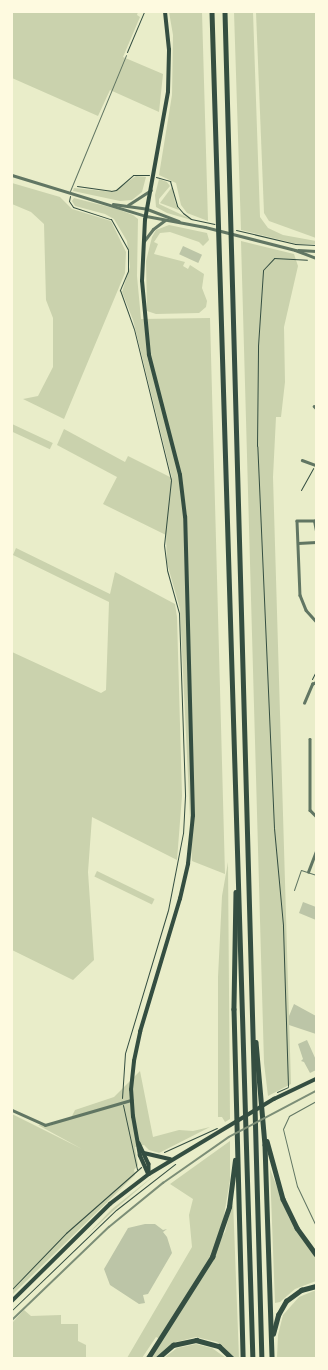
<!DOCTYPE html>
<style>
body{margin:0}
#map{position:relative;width:328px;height:1370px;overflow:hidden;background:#e9edc9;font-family:"Nunito Sans",sans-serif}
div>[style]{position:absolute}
.green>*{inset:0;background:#cad2ad;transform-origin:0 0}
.building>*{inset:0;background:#bcc5a7;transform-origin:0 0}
.path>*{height:1px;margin:-0.5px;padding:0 0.5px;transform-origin:0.5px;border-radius:0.5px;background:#344e41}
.service>*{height:1px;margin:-0.5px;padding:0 0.5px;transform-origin:0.5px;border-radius:0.5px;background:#617663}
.minor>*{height:2.5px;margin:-1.25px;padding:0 1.25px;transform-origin:1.25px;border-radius:1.25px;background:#617663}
.tertiary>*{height:3px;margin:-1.5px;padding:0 1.5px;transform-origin:1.5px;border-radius:1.5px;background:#617663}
.secondary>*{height:3.5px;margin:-1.75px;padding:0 1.75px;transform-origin:1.75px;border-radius:1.75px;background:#344e41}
.motorway>*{height:4.5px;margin:-2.25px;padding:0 2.25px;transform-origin:2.25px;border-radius:2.25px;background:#344e41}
.rail>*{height:1.5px;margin:-0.75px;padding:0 0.75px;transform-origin:0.75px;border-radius:0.75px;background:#7c8e77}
span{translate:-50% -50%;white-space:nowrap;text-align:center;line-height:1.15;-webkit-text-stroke:3px #fefae0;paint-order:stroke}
.frame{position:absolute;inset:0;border:13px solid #fefae0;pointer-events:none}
</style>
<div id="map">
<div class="green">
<div style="clip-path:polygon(12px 12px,138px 12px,137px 15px,140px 17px,123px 57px,163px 74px,159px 112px,110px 90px,98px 116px,12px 78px)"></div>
<div style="clip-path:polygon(169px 12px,202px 12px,208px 221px,187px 213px,181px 205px,176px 183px,159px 175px,172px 95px,173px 35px)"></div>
<div style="clip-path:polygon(234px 12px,253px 12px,260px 217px,268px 228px,283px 235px,316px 241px,316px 244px,297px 244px,241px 230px)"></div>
<div style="clip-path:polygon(256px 12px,316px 12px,316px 238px,269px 221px,264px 213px)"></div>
<div style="clip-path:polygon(136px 176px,146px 177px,142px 192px,132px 200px,120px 201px,73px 191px,74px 188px,113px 192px)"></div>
<div style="clip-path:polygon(159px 179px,167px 182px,170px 186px,159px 199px,159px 204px,195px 221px,167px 213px,156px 207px,155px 195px)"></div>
<div style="clip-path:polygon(12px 183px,60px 197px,72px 209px,111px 221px,126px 252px,125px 273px,64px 419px,23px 399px,38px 396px,53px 367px,53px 318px,46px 300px,44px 224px,31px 212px,12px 204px)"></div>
<div style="clip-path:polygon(172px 187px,175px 202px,179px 210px,160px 203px)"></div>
<div style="clip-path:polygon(74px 198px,117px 209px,133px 215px,138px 219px,137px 276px,141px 319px,210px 318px,225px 874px,192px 861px,180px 609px,167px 563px,166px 535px,103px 504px,117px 477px,57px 445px,64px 429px,125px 462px,128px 456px,172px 478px,133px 320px,122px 292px,130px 267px,127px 241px,114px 219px,105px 214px,75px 206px,72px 201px)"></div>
<div style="clip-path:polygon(169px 225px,207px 233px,209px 240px,203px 246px,199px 242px,170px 232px,160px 233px,154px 242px,158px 244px,154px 254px,185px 262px,183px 266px,188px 269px,190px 265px,204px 274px,202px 288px,207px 301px,206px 307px,199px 313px,156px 314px,147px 311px,146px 261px,152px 237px,156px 230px)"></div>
<div style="clip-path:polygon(241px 241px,294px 254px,298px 266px,284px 327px,285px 382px,281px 417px,276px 417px,273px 477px,291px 1084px,268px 1096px,264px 1063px)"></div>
<div style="left:12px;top:424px;width:45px;height:7px;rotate:25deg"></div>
<div style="clip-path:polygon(16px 548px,110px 594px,115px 572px,175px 604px,177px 617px,182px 796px,177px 860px,92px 817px,88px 872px,94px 960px,73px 980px,12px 950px,12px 652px,101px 693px,106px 690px,109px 602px,13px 555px)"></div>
<div style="clip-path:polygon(228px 862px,230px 1119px,225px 1122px,222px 1117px,218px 1117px,218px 977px,222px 896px)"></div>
<div style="left:97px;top:871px;width:64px;height:6px;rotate:26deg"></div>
<div style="clip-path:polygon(140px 1071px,153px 1137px,179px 1130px,193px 1131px,210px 1127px,159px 1153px,149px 1150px,144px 1145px,135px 1147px,138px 1165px,134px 1170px,135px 1175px,12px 1295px,12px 1114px,82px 1149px,38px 1125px,49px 1126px,71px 1118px,75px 1110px,114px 1097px)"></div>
<div style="clip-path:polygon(230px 1141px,230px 1180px,220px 1239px,225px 1232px,233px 1200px,239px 1358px,235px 1358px,217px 1342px,196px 1337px,176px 1342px,156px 1358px,150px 1358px,162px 1340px,156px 1337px,142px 1358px,127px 1358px,192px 1247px,189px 1215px,193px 1199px,170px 1184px)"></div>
<div style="clip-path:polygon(270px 1169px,289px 1218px,316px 1257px,316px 1281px,295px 1289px,280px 1302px,275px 1303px)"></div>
<div style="clip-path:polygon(156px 1174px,113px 1211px,85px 1237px,112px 1209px)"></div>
<div style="clip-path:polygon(316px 1290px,316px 1358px,277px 1358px,278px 1335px,283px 1315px,299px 1297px)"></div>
<div style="clip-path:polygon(24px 1310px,31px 1316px,61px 1315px,61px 1324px,78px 1324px,78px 1341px,86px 1345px,86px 1358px,12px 1358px,12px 1323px)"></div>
<div style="clip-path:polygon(196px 1344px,212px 1348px,226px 1358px,164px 1358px,177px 1348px)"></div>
</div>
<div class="building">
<div style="left:183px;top:246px;width:21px;height:9px;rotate:25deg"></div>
<div style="clip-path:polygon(303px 902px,316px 907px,316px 920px,299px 913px)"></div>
<div style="clip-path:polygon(294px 1004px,316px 1016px,316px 1034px,289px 1025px,289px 1016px)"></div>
<div style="clip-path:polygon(307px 1040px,316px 1060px,316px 1070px,310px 1073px,304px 1062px,301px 1061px,303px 1059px,298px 1044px)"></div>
<div style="clip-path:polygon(145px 1224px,155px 1224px,163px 1230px,167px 1229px,163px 1232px,167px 1237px,172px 1253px,148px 1294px,143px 1295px,145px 1303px,139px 1304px,110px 1285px,104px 1269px,128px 1228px)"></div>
</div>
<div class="path">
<div style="left:127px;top:52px;width:43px;rotate:-67deg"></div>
<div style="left:156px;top:177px;width:15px;rotate:16deg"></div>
<div style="left:170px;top:181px;width:26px;rotate:74deg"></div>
<div style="left:177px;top:206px;width:9px;rotate:49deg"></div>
<div style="left:183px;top:213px;width:10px;rotate:37deg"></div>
<div style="left:191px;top:219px;width:24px;rotate:12deg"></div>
<div style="left:77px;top:186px;width:34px;rotate:8deg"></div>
<div style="left:111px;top:191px;width:5px;rotate:-11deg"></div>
<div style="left:116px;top:190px;width:23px;rotate:-41deg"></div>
<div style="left:133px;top:175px;width:16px"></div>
<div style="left:70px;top:196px;width:5px;rotate:101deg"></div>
<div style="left:69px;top:201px;width:7px;rotate:56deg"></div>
<div style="left:73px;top:207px;width:40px;rotate:18deg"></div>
<div style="left:111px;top:219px;width:35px;rotate:61deg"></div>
<div style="left:128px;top:250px;width:21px;rotate:90deg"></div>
<div style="left:128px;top:271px;width:21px;rotate:113deg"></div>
<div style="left:120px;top:290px;width:41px;rotate:70.3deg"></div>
<div style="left:134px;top:329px;width:155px;rotate:76.2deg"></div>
<div style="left:171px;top:480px;width:65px;rotate:96.1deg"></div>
<div style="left:164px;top:545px;width:25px;rotate:83deg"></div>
<div style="left:167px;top:570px;width:45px;rotate:74.4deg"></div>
<div style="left:179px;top:613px;width:183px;rotate:88.1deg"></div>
<div style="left:185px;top:796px;width:37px;rotate:93deg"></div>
<div style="left:183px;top:833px;width:78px;rotate:101deg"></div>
<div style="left:168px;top:910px;width:149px;rotate:106.7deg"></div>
<div style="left:125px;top:1053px;width:45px;rotate:93.8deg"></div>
<div style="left:236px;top:230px;width:61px;rotate:13.3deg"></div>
<div style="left:295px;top:244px;width:21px;rotate:3deg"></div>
<div style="left:301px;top:490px;width:25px;rotate:-61deg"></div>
<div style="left:312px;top:679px;width:9px;rotate:-63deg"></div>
<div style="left:288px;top:1086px;width:161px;rotate:-91.8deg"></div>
<div style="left:283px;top:925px;width:97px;rotate:-95.3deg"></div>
<div style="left:274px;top:828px;width:382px;rotate:-92.5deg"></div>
<div style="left:257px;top:446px;width:100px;rotate:-89.4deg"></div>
<div style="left:258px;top:346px;width:76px;rotate:-86.2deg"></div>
<div style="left:263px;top:270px;width:16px;rotate:-47deg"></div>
<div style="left:274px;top:258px;width:33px;rotate:3deg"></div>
<div style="left:277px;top:1092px;width:12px;rotate:-24deg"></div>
<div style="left:123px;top:1105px;width:66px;rotate:77.7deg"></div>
<div style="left:164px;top:1152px;width:58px;rotate:-24.4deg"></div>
<div style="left:12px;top:1289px;width:78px;rotate:-46deg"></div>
<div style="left:66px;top:1233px;width:100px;rotate:-41.3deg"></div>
<div style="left:12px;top:1310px;width:144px;rotate:-43.9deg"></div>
<div style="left:116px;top:1210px;width:75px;rotate:-37.9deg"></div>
</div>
<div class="service">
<div style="left:70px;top:191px;width:147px;rotate:-67.6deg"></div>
<div style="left:294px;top:890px;width:21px;rotate:-71deg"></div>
<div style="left:301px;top:870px;width:16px;rotate:18deg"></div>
<div style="left:316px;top:1101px;width:31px;rotate:151deg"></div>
<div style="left:289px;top:1116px;width:14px;rotate:115deg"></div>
<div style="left:283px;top:1129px;width:59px;rotate:76.2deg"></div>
<div style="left:297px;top:1186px;width:44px;rotate:64.6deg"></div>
</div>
<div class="minor">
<div style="left:12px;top:175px;width:140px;rotate:17deg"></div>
<div style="left:113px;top:204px;width:34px;rotate:8deg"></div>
<div style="left:128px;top:205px;width:27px;rotate:-33deg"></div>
<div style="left:314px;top:406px;width:3px;rotate:45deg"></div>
<div style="left:302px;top:460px;width:15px;rotate:20deg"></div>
<div style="left:316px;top:531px;width:10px;rotate:-101deg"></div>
<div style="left:314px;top:521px;width:17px;rotate:180deg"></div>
<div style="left:297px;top:521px;width:74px;rotate:87.7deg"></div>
<div style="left:300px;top:595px;width:16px;rotate:68deg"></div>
<div style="left:306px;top:610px;width:15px;rotate:48deg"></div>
<div style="left:298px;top:543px;width:18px;rotate:-3deg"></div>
<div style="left:304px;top:703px;width:21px;rotate:-67deg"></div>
<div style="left:312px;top:684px;width:4px;rotate:-27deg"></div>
<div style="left:310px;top:739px;width:71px;rotate:90deg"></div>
<div style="left:310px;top:810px;width:8px;rotate:45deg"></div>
<div style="left:308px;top:872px;width:22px;rotate:-69deg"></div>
<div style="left:12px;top:1110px;width:36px;rotate:24deg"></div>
<div style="left:45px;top:1125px;width:90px;rotate:-16.2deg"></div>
</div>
<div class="tertiary">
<div style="left:147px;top:209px;width:34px;rotate:21deg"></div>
<div style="left:146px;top:216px;width:60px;rotate:10.6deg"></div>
<div style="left:205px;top:227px;width:93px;rotate:14.3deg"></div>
<div style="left:295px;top:250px;width:22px;rotate:21deg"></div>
<div style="left:144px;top:241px;width:15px;rotate:-53deg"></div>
<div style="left:153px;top:229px;width:15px;rotate:-37deg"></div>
<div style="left:298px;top:250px;width:18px;rotate:3deg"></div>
</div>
<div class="secondary">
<div style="left:139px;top:1143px;width:23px;rotate:65deg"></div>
<div style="left:149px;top:1164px;width:10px;rotate:90deg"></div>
<div style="left:144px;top:1153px;width:27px;rotate:13deg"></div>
<div style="left:148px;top:1174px;width:20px;rotate:-114deg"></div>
<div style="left:140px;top:1156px;width:40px;rotate:-100deg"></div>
<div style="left:133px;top:1117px;width:27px;rotate:-94deg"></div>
<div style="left:131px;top:1090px;width:29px;rotate:-84deg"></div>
<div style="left:134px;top:1061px;width:30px;rotate:-78deg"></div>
<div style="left:140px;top:1032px;width:139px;rotate:-73.3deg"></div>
<div style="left:180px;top:899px;width:36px;rotate:-77deg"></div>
<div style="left:188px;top:864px;width:48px;rotate:-84.1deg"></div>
<div style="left:193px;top:816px;width:299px;rotate:-91.5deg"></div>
<div style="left:185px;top:517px;width:42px;rotate:-96.8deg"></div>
<div style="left:180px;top:475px;width:124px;rotate:-104.5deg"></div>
<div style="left:149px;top:355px;width:74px;rotate:-95.4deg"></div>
<div style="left:142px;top:281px;width:61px;rotate:-87.2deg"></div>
<div style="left:145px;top:220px;width:130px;rotate:-79.8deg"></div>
<div style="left:168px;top:92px;width:42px;rotate:-88.6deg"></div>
<div style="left:169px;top:50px;width:38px;rotate:-96deg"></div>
<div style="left:12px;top:1301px;width:138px;rotate:-44.7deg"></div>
<div style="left:110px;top:1204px;width:49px;rotate:-37.6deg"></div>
<div style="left:149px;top:1174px;width:146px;rotate:-31deg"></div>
<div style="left:274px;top:1099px;width:47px;rotate:-25.5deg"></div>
</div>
<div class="motorway">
<div style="left:212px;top:12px;width:1347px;rotate:88.26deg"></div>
<div style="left:225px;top:12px;width:1347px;rotate:88.43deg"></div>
<div style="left:236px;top:892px;width:117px;rotate:91deg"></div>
<div style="left:234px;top:1009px;width:349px;rotate:88.5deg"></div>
<div style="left:256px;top:1042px;width:103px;rotate:85deg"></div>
<div style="left:265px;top:1145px;width:213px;rotate:88.1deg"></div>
<div style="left:267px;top:1141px;width:60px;rotate:74.6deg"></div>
<div style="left:283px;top:1199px;width:32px;rotate:64deg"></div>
<div style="left:297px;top:1228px;width:32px;rotate:54deg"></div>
<div style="left:273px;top:1334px;width:20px;rotate:-75deg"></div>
<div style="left:278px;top:1315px;width:16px;rotate:-60deg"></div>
<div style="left:286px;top:1301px;width:19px;rotate:-36deg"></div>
<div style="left:301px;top:1290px;width:16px;rotate:-15deg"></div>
<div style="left:148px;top:1358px;width:120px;rotate:-57.6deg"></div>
<div style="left:212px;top:1257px;width:53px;rotate:-71.2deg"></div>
<div style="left:229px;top:1207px;width:47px;rotate:-82.7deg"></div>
<div style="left:158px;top:1358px;width:20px;rotate:-41deg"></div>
<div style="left:173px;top:1345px;width:24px;rotate:-12deg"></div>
<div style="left:196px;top:1340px;width:24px;rotate:15deg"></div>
<div style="left:219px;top:1346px;width:18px;rotate:43deg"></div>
</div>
<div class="rail">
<div style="left:12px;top:1320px;width:134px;rotate:-43.8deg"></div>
<div style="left:109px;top:1227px;width:70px;rotate:-39.2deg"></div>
<div style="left:163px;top:1183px;width:80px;rotate:-34.9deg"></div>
<div style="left:229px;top:1137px;width:98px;rotate:-27.9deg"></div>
</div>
<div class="frame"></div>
</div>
